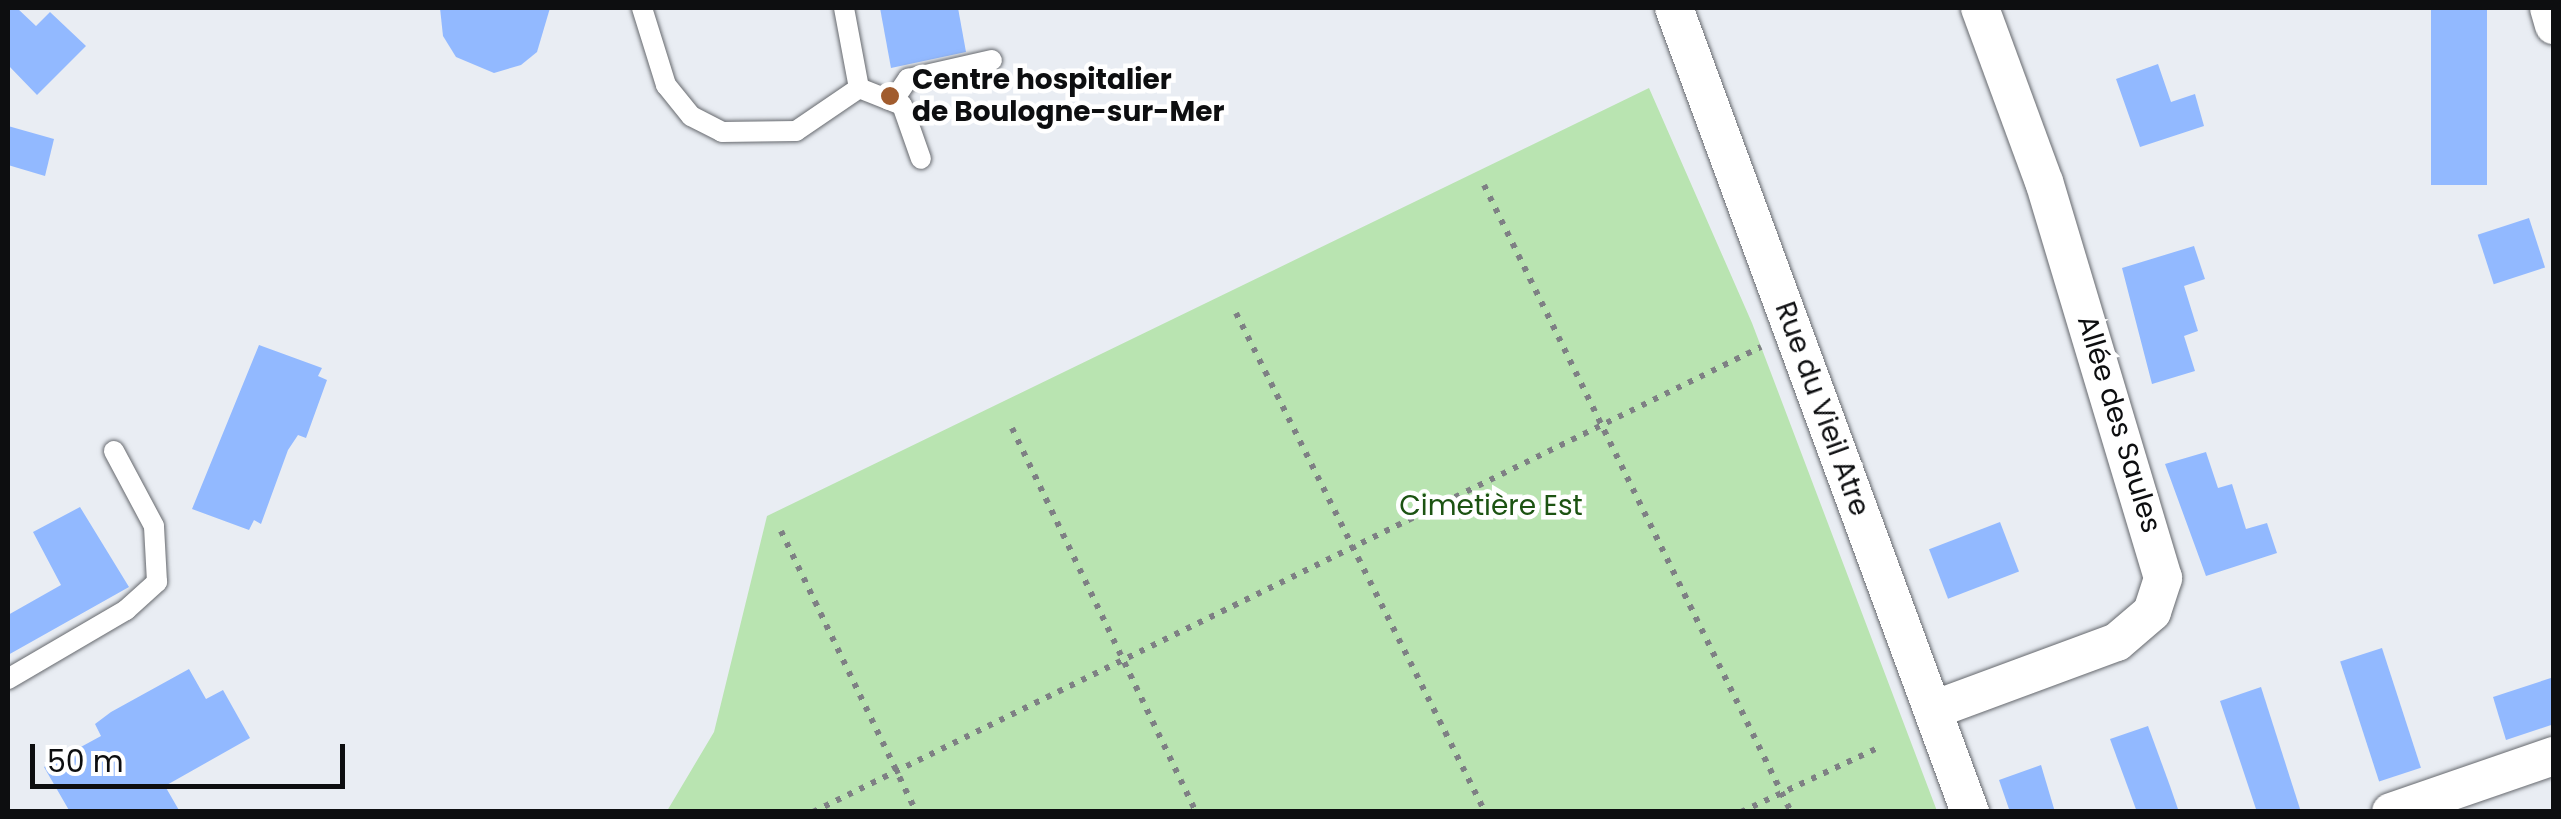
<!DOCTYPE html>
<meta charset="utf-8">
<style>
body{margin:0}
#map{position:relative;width:2561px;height:819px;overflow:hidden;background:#e9edf3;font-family:Poppins,sans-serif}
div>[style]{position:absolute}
.green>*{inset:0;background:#b9e4b1}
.building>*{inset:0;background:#92b9ff;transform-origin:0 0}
.path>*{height:6px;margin-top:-3px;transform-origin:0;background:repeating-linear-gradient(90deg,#7e8084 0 5px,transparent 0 13px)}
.roads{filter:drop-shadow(0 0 2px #66696e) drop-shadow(0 0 2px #66696e)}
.lane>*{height:20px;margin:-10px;padding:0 10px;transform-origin:10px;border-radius:10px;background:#fff}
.street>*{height:38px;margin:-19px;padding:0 19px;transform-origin:19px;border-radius:19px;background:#fff}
.dots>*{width:28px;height:28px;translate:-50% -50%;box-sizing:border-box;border:5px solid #fff;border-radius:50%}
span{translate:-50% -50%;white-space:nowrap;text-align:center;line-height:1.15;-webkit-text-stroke:9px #fff;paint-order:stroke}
.poi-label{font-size:28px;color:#0d0e10;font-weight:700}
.left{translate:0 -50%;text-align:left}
.street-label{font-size:28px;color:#0d0e10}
.park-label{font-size:28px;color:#1c5312}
.frame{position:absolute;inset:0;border:10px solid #0d0e10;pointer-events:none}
.scale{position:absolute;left:30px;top:744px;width:315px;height:45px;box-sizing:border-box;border:5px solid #0d0e10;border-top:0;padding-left:12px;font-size:30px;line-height:35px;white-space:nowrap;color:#0d0e10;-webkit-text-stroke:8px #fff;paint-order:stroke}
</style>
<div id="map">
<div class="green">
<div style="clip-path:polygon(1649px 88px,1752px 323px,1937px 811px,667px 811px,714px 732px,767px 516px)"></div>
</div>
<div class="building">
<div style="clip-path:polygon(8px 8px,17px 8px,36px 26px,50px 12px,86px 46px,37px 95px,8px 65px)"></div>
<div style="clip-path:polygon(440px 8px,550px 8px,537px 52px,521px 65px,494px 73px,456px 57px,443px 36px)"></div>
<div style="clip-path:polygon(880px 8px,958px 8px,966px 52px,891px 68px)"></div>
<div style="left:2431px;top:8px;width:56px;height:177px"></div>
<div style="clip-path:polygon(2158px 64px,2171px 102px,2195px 94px,2204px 126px,2140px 147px,2116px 79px)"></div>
<div style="clip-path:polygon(8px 126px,54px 139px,45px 176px,8px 165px)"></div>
<div style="left:2529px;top:218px;width:52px;height:54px;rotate:72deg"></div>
<div style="clip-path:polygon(2194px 246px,2205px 279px,2184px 286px,2198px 331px,2184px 336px,2195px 371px,2152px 384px,2122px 268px)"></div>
<div style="clip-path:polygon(259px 345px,322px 368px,318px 376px,327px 380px,306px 438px,298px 435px,288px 450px,261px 524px,254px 520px,249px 530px,192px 509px)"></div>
<div style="clip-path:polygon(2206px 452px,2218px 488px,2232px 484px,2246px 529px,2267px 523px,2277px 553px,2206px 576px,2165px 464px)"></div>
<div style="clip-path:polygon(80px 507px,129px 587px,8px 655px,8px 615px,61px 585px,33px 532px)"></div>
<div style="left:2000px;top:522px;width:53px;height:76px;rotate:69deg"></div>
<div style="left:2382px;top:648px;width:126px;height:44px;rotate:72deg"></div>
<div style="clip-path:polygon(189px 669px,206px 699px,223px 690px,250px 738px,165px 786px,180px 812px,70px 812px,44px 767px,101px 736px,95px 724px,111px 712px)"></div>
<div style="clip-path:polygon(2554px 677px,2554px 724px,2506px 740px,2493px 697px)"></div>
<div style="clip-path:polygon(2261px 687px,2301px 812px,2257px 812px,2220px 701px)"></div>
<div style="clip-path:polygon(2148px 726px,2170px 786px,2179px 812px,2137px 812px,2110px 739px)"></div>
<div style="clip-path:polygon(2041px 765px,2055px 812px,2010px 812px,1999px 780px)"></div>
</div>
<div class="path">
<div style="left:1484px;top:185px;width:698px;rotate:63.91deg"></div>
<div style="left:1236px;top:313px;width:558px;rotate:63.48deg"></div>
<div style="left:1012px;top:428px;width:426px;rotate:64.4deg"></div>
<div style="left:781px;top:531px;width:312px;rotate:64.3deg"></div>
<div style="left:813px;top:812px;width:1056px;rotate:-26.13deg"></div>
<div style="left:1741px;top:812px;width:153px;rotate:-25.1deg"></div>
</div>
<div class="roads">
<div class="lane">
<div style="left:642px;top:8px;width:81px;rotate:72.7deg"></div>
<div style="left:666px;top:85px;width:40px;rotate:51deg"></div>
<div style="left:691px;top:116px;width:35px;rotate:27deg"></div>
<div style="left:722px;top:132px;width:74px;rotate:-0.8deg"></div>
<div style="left:796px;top:131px;width:76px;rotate:-34.3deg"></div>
<div style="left:844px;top:8px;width:81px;rotate:79.4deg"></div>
<div style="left:859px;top:88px;width:46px;rotate:21.6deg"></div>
<div style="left:902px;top:105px;width:57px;rotate:70.6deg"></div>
<div style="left:893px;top:101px;width:27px;rotate:-56deg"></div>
<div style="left:908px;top:79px;width:86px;rotate:-12.7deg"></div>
<div style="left:8px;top:679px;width:137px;rotate:-30.3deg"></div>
<div style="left:126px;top:610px;width:42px;rotate:-42.1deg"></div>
<div style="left:157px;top:582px;width:56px;rotate:-93.1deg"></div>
<div style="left:154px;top:526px;width:85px;rotate:-118.1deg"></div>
</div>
<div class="street">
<div style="left:1674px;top:8px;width:857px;rotate:69.79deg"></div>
<div style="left:2549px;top:8px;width:18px;rotate:74deg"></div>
<div style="left:1933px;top:710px;width:196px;rotate:-20.3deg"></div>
<div style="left:2117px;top:642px;width:46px;rotate:-40.6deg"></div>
<div style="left:2152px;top:612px;width:36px;rotate:-72deg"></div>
<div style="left:2163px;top:578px;width:413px;rotate:-106.7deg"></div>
<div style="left:2044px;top:182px;width:185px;rotate:-110.2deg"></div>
<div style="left:2391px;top:812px;width:172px;rotate:-19deg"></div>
</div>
</div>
<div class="dots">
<div style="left:890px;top:96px;background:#a15c2e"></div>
</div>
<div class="poi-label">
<span class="left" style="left:912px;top:96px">Centre hospitalier<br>de Boulogne-sur-Mer</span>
</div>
<div class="street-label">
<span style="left:1822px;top:409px;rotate:70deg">Rue du Vieil Atre</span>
<span style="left:2119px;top:424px;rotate:73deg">Allée des Saules</span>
</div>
<div class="park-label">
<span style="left:1491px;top:506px">Cimetière Est</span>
</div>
<div class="frame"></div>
<div class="scale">50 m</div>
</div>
